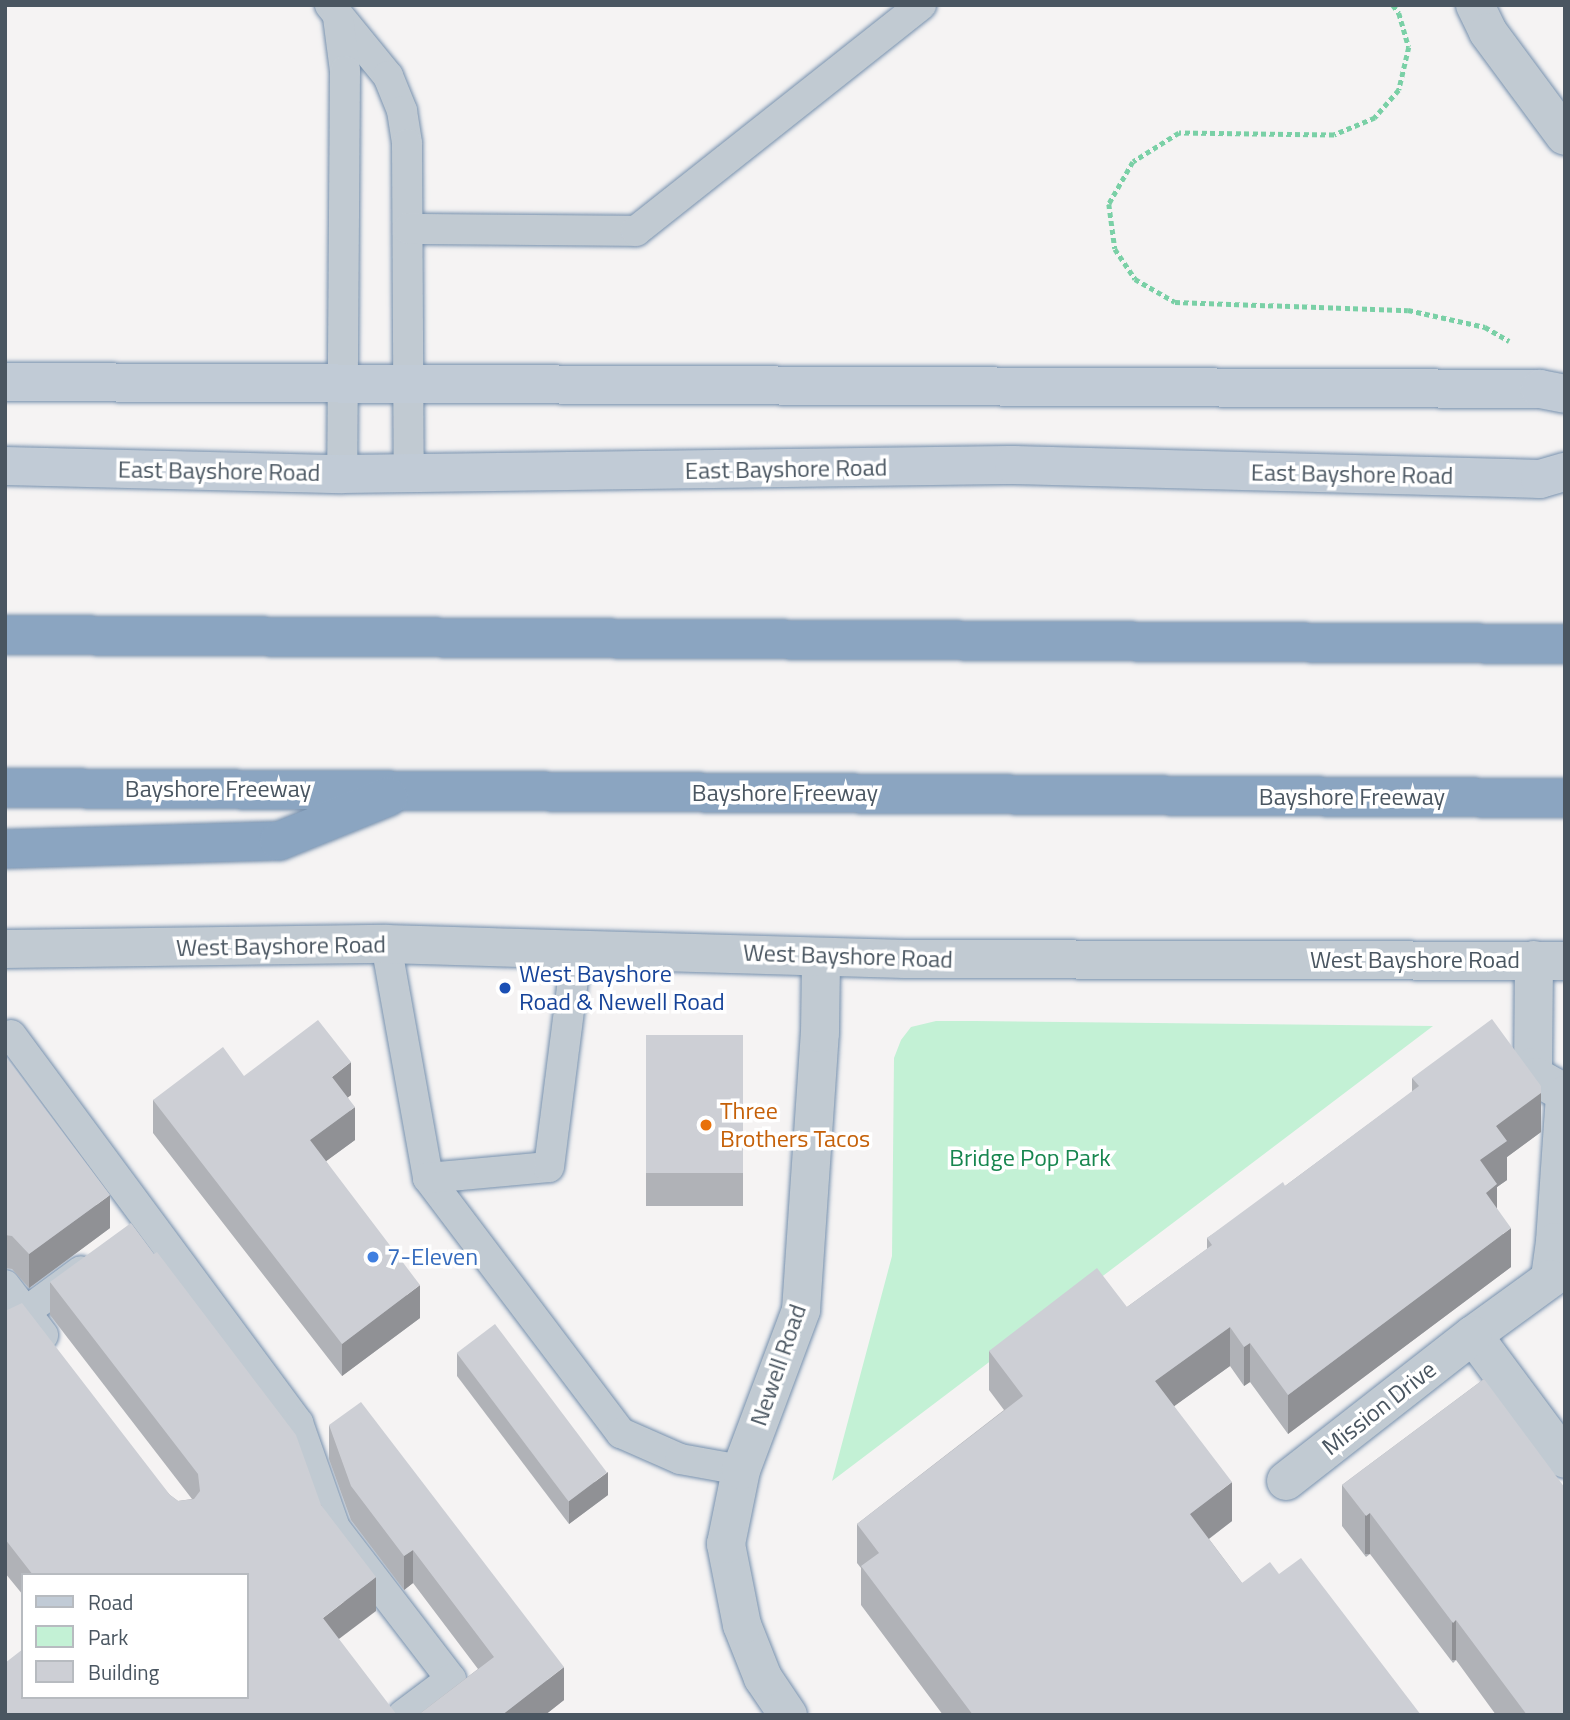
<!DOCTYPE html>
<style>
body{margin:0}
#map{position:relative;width:1570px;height:1720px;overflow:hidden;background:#f5f3f3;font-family:"Titillium Web",sans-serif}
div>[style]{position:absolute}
.green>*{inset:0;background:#c3f1d5}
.path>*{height:4.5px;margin-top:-2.25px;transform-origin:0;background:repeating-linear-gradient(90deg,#7ad0a6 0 5px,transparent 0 8.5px)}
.roads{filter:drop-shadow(0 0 2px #7690ad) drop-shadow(0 0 2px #7690ad)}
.service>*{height:30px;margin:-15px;padding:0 15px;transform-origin:15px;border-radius:15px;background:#c1cad2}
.minor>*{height:38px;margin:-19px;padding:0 19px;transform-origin:19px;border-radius:19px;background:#c1cad2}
.tertiary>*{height:38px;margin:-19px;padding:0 19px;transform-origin:19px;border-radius:19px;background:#c1cad2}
.secondary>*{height:38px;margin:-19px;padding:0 19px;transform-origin:19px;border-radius:19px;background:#c1cbd6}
.motorway>*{height:38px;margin:-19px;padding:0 19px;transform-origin:19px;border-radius:19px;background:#8ba5c1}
.wall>*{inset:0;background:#b0b2b7;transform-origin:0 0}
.shaded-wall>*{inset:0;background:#909195;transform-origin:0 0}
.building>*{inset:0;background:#cdcfd5;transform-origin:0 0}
.dots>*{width:19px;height:19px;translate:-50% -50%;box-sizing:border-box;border:4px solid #fff;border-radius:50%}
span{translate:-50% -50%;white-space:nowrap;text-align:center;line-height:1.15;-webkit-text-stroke:7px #fff;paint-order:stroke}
.street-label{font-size:24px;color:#4a5661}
.transit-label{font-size:24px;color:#164399}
.left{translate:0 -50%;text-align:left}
.food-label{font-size:24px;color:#c56008}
.park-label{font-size:24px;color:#17864f}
.shop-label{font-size:24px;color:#366cbe}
.frame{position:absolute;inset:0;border:7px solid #4a5661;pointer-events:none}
.legend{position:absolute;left:21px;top:1573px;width:228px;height:126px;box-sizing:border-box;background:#fff;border:2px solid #b7bbc0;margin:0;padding:9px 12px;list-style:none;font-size:21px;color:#4a5661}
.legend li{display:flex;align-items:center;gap:14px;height:35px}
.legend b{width:35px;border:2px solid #b7bbc0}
</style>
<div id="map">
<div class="green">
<div style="clip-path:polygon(936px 1021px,975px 1021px,1433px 1026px,832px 1481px,892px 1256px,894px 1058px,901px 1040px,911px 1027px)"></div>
</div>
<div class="path">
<div style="left:1393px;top:5px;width:10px;rotate:53deg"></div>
<div style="left:1399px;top:13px;width:35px;rotate:74deg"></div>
<div style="left:1409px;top:47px;width:44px;rotate:103.1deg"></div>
<div style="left:1399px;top:90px;width:37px;rotate:131deg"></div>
<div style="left:1375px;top:118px;width:44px;rotate:157.5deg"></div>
<div style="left:1334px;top:135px;width:155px;rotate:-179.3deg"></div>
<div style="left:1179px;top:133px;width:54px;rotate:147.8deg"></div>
<div style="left:1133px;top:162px;width:48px;rotate:119.7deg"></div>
<div style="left:1109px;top:204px;width:45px;rotate:82.4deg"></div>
<div style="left:1115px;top:249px;width:36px;rotate:56deg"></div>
<div style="left:1135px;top:279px;width:46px;rotate:29.9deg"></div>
<div style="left:1175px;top:302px;width:233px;rotate:2deg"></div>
<div style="left:1408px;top:310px;width:79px;rotate:12.4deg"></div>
<div style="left:1485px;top:327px;width:28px;rotate:30deg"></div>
</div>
<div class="roads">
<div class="service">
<div style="left:330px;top:5px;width:92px;rotate:50.8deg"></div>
<div style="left:388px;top:76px;width:38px;rotate:68deg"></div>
<div style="left:402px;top:111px;width:33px;rotate:81deg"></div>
<div style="left:407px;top:144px;width:330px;rotate:89.7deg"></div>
<div style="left:338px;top:17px;width:54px;rotate:82.6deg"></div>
<div style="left:345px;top:71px;width:403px;rotate:90.4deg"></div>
<div style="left:408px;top:229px;width:228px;rotate:0.5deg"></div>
<div style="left:636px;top:231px;width:364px;rotate:-38.4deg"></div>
<div style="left:386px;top:944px;width:238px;rotate:79.8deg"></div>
<div style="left:428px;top:1178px;width:320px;rotate:52.9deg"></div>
<div style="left:621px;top:1433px;width:64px;rotate:23.8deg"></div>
<div style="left:680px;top:1459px;width:62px;rotate:10.2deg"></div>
<div style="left:11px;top:1035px;width:483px;rotate:53.5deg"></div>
<div style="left:298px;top:1423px;width:111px;rotate:70.6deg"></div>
<div style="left:335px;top:1528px;width:190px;rotate:52.5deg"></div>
<div style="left:451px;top:1679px;width:60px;rotate:143.1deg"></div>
<div style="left:428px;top:1178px;width:121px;rotate:-5.2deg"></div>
<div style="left:549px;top:1167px;width:220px;rotate:-82.7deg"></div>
<div style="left:5px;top:1285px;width:63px;rotate:52.8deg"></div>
<div style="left:5px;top:1327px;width:94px;rotate:-36.4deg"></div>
</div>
<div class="minor">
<div style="left:1475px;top:5px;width:30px;rotate:64deg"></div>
<div style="left:1488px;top:32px;width:129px;rotate:53.5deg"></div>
<div style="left:1534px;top:960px;width:107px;rotate:90.5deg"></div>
<div style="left:1533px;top:1067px;width:10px;rotate:73deg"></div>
<div style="left:1536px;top:1077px;width:33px;rotate:29deg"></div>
<div style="left:1565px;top:1095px;width:147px;rotate:93.9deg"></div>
<div style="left:1555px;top:1242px;width:37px;rotate:98deg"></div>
<div style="left:1550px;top:1279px;width:95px;rotate:144deg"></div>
<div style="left:1473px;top:1335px;width:154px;rotate:53.4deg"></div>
<div style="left:1286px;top:1481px;width:237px;rotate:-38deg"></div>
<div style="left:788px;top:1715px;width:45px;rotate:-124deg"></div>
<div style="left:763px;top:1678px;width:57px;rotate:-111.6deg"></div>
<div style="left:742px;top:1625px;width:83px;rotate:-101.2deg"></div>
<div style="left:726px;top:1544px;width:76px;rotate:-78.5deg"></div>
<div style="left:741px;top:1470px;width:171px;rotate:-69.4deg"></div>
<div style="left:801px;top:1310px;width:278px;rotate:-86.1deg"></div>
<div style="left:820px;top:1033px;width:76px;rotate:-89.2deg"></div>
</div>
<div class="tertiary">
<div style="left:5px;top:949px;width:381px;rotate:-0.8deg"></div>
<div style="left:386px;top:944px;width:519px;rotate:1.66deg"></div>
<div style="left:905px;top:959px;width:660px;rotate:0.17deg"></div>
</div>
<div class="secondary">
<div style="left:5px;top:382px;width:1535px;rotate:0.26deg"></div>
<div style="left:1540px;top:389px;width:25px;rotate:11deg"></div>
<div style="left:5px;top:466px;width:337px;rotate:1.4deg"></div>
<div style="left:342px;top:474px;width:672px;rotate:-0.77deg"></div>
<div style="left:1014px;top:465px;width:526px;rotate:1.52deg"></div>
<div style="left:1540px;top:479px;width:26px;rotate:-16deg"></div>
</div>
<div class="motorway">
<div style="left:5px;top:635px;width:1560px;rotate:0.33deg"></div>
<div style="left:5px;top:788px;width:1560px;rotate:0.37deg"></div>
<div style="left:5px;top:849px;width:274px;rotate:-1.7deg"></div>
<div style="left:279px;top:841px;width:118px;rotate:-22deg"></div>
</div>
</div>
<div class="wall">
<div style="left:646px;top:1035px;width:97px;height:171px"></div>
<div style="clip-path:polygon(5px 1056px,110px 1228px,29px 1288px,12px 1269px,5px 1268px)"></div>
<div style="clip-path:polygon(244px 1076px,351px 1095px,348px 1097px,355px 1140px,326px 1161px,420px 1318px,342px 1376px,153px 1133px,153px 1100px)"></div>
<div style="clip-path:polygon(1412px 1078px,1541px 1124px,1541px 1132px,1507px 1157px,1507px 1180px,1497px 1187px,1497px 1209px,1511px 1267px,1288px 1434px,1250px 1382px,1244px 1386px,1230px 1366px,1174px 1406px,1232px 1521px,1209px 1539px,1242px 1583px,1279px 1574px,1421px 1715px,943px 1715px,861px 1605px,861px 1568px,857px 1563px,857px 1524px,1004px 1410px,989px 1390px,989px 1351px,1127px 1307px,1207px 1249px,1207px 1238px,1285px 1186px,1412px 1092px)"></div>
<div style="clip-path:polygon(50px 1282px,321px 1505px,376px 1611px,247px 1575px,23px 1575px,23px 1595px,5px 1573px,5px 1311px,170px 1495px,178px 1501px,192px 1499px,50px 1315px)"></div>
<div style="clip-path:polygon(457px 1353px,608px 1495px,569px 1524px,457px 1376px)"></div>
<div style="clip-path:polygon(1484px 1379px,1565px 1715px,1496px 1715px,1456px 1660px,1453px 1663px,1370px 1554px,1366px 1557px,1342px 1526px,1342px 1485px)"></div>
<div style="clip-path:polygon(329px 1425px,564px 1700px,545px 1715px,418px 1715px,478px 1669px,413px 1583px,404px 1590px,351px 1520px,329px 1459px)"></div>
</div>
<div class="shaded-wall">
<div style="clip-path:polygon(351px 1062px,351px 1095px,332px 1110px,332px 1077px)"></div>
<div style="clip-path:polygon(1541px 1086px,1541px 1132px,1507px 1157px,1507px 1180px,1497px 1187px,1497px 1223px,1486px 1232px,1480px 1160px,1496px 1126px)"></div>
<div style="clip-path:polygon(355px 1107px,355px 1140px,310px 1173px,310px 1140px)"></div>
<div style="clip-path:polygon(110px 1195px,110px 1228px,29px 1288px,29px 1254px)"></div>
<div style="clip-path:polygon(1511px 1228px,1511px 1267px,1288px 1434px,1288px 1395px)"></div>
<div style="clip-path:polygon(420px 1285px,420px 1318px,342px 1376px,342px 1344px)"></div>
<div style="clip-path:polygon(1230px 1327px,1230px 1366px,1155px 1420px,1155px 1381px)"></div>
<div style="clip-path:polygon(1250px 1343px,1250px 1382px,1244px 1386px,1244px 1347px)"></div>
<div style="clip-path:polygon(608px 1472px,608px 1495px,569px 1524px,569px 1501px)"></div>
<div style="clip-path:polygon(1232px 1482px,1232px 1521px,1190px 1553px,1190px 1514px)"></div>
<div style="left:1370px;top:1513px;width:41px;height:5px;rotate:90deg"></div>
<div style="clip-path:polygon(413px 1550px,413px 1583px,404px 1590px,404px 1556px)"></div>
<div style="clip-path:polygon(376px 1577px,376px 1611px,323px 1651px,323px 1618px)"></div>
<div style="left:1456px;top:1620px;width:40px;height:4px;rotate:90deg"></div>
<div style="clip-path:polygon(564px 1667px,564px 1700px,545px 1715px,502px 1715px)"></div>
</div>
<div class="building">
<div style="clip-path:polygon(1492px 1019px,1541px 1086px,1541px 1093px,1496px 1126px,1507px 1141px,1480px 1160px,1497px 1184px,1486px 1193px,1511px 1228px,1288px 1395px,1250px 1343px,1244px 1347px,1230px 1327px,1155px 1381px,1232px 1482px,1190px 1514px,1242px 1583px,1270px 1562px,1279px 1574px,1301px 1558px,1421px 1715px,973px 1715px,861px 1566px,879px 1553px,857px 1524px,1023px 1396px,989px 1351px,1097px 1268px,1127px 1307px,1212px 1245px,1207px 1238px,1283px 1182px,1285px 1186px,1419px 1086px,1412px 1078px)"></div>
<div style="clip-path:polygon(318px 1020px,351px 1062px,332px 1077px,355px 1107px,310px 1140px,420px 1285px,342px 1344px,153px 1100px,223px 1047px,244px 1076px)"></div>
<div style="left:646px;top:1035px;width:97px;height:138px"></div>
<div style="clip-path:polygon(5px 1056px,110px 1195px,29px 1254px,12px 1236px,5px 1235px)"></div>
<div style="clip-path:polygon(131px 1223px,154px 1254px,157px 1252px,296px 1435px,321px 1505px,376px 1577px,323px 1618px,397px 1715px,5px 1715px,5px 1663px,23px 1649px,23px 1697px,247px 1697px,247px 1575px,33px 1575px,5px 1539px,5px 1311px,22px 1303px,170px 1495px,178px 1501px,194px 1499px,200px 1491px,198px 1474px,50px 1282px)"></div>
<div style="left:495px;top:1324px;width:186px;height:48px;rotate:53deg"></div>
<div style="clip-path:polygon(1484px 1379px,1565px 1488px,1565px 1715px,1527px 1715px,1456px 1620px,1453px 1623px,1370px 1513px,1366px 1516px,1342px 1485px)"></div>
<div style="clip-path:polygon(361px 1402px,564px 1667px,502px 1715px,418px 1715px,494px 1657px,413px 1550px,404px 1556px,351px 1486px,329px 1425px)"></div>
</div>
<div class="dots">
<div style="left:505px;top:988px;background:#1a4fb4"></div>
<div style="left:706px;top:1125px;background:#e8710a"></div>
<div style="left:373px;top:1257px;background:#3f7fe0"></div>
</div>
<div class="street-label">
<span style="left:786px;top:469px;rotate:-1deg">East Bayshore Road</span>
<span style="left:219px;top:471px;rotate:1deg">East Bayshore Road</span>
<span style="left:1352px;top:474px;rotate:1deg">East Bayshore Road</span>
<span style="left:218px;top:789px">Bayshore Freeway</span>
<span style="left:785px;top:793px">Bayshore Freeway</span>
<span style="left:1352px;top:797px">Bayshore Freeway</span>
<span style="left:281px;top:946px;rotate:-1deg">West Bayshore Road</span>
<span style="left:848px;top:956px;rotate:2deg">West Bayshore Road</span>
<span style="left:1415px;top:960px">West Bayshore Road</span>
<span style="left:778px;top:1365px;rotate:-71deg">Newell Road</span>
<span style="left:1379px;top:1408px;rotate:-38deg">Mission Drive</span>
</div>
<div class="transit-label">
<span class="left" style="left:519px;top:988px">West Bayshore<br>Road &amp; Newell Road</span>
</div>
<div class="food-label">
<span class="left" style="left:720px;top:1125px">Three<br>Brothers Tacos</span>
</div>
<div class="park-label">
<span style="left:1030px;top:1158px">Bridge Pop Park</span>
</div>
<div class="shop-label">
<span class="left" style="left:387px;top:1257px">7-Eleven</span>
</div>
<div class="frame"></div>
<ul class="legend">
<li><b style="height:9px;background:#c1cbd6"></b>Road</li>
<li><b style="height:19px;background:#c3f1d5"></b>Park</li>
<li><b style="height:19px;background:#cdcfd5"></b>Building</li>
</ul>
</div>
